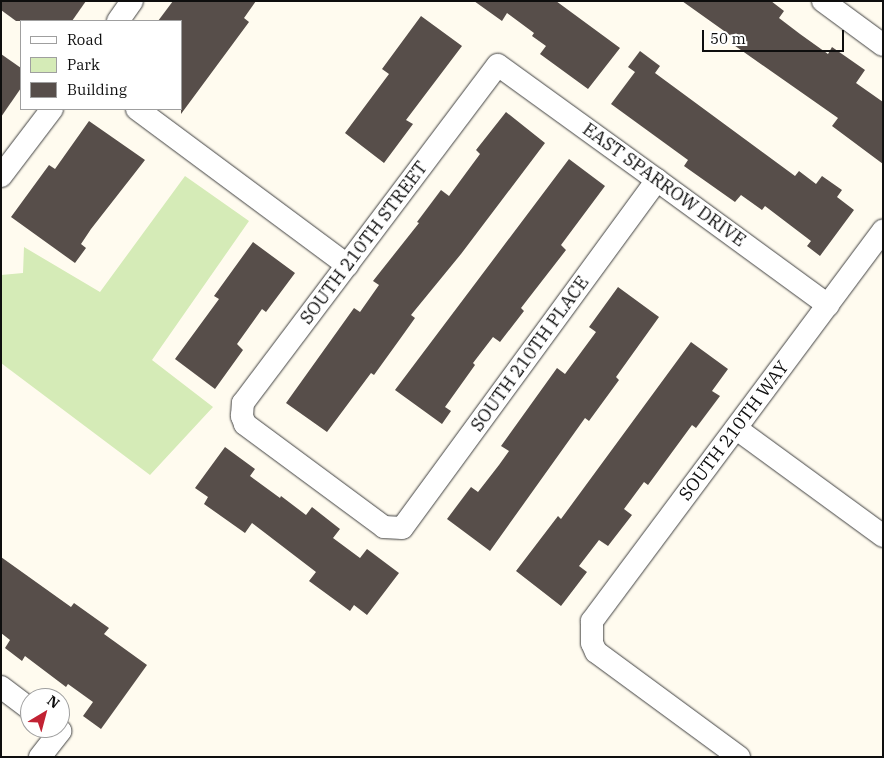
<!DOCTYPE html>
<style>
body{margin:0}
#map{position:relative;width:884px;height:758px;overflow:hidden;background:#fffbef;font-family:"IBM Plex Serif",serif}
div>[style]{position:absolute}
.green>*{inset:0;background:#d5ebb7}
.building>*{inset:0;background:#574e4a}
.roads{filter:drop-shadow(0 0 1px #414141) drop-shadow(0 0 1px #414141)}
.minor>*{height:22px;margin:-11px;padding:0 11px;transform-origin:11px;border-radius:11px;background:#fff}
span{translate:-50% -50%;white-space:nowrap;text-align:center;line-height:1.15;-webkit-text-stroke:5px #fff;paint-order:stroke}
.street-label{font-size:18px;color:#0e0e0e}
.frame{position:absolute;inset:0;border:2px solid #0e0e0e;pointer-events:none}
.legend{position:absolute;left:20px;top:20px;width:162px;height:90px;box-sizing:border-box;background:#fff;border:1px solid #9f9f9f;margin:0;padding:6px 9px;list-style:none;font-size:15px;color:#0e0e0e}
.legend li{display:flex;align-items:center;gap:10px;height:25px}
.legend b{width:25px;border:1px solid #9f9f9f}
.north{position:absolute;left:20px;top:688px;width:50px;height:50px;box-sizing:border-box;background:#fff;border:1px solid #9f9f9f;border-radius:50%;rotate:37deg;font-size:14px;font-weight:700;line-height:20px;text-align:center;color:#0e0e0e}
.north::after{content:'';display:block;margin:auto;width:18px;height:22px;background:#c22233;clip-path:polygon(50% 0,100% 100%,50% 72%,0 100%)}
.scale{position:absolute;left:702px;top:30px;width:142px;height:22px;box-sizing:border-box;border:2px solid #0e0e0e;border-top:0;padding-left:6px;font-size:15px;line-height:18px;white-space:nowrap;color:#0e0e0e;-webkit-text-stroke:4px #fff;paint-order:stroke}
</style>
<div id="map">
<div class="green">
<div style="clip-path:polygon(185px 176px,249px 221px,152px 360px,213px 407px,150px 475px,1px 363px,1px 275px,23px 273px,24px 247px,100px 292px)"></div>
</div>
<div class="building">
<div style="clip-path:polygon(1px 1px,86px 1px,72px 21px,16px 21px,1px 10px)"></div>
<div style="clip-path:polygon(173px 1px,256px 1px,244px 18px,249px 22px,181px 114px,181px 21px,158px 21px)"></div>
<div style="clip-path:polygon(474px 1px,556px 1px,620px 48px,588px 89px,540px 54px,546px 46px,532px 36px,534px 33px,507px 13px,502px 21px)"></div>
<div style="clip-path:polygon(682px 1px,771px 1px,784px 11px,779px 18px,800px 34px,828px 54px,832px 47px,865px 70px,856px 83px,883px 102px,883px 164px,832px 126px,838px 118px,731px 43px,734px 38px)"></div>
<div style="clip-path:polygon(421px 16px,462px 46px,406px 120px,413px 124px,384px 163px,345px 133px,389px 74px,382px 69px)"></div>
<div style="clip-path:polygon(640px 51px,660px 66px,655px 73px,795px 176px,799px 171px,816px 184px,822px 176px,842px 190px,837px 197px,854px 210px,820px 256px,807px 246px,811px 241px,765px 206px,762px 210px,741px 195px,735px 202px,684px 166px,688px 160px,611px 104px,635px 72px,628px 67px)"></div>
<div style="clip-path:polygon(1px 54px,21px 68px,21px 88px,1px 117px)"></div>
<div style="clip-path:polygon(506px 112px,545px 143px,461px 254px,411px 315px,415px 318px,400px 339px,374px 375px,371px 373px,327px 432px,286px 403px,354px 308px,360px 312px,379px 285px,373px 281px,419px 223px,417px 222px,441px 190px,449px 196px,480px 154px,476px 150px)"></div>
<div style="clip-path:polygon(89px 121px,145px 160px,91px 229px,81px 244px,86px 248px,75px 263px,11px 217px,49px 165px,55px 169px)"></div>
<div style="clip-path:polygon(569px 159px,605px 186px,561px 245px,566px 250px,521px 308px,524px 311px,500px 342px,493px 337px,473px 363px,475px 365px,445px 407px,451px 411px,442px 424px,395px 390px)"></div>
<div style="clip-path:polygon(253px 242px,295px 273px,266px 312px,262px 309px,237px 344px,243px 350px,215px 389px,175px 359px,219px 299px,214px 296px)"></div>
<div style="clip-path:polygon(618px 287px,659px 317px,616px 377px,619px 380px,589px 421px,585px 418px,490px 551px,447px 519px,471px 487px,478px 492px,499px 465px,509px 451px,501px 446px,557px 368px,565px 374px,596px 332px,589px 327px)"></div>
<div style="clip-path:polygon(691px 342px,728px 369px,712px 391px,720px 396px,696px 428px,692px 425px,648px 485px,644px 482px,624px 509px,632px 515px,608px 546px,599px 540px,579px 566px,587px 572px,561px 606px,516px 571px,558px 516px,561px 519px)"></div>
<div style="clip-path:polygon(225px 447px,255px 469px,250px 476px,280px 498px,281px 496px,306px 515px,312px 507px,340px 529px,333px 538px,360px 558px,367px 549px,399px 573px,367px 615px,354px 605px,350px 611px,309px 581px,316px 572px,252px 523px,245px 533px,204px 504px,208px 497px,195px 488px)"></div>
<div style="clip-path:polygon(1px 557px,71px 607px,74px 603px,109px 628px,104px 634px,147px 665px,101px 729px,83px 716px,93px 702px,68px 684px,66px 687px,25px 656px,22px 661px,5px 648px,10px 640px,1px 633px)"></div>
</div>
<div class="roads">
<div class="minor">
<div style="left:823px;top:1px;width:74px;rotate:36.3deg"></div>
<div style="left:118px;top:21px;width:24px;rotate:-55deg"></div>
<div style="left:137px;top:109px;width:262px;rotate:36.6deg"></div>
<div style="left:1px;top:176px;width:84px;rotate:-52.7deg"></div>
<div style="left:657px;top:180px;width:431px;rotate:126.2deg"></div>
<div style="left:402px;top:528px;width:18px;rotate:-177deg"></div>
<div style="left:384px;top:527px;width:173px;rotate:-143.5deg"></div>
<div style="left:245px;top:424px;width:9px;rotate:-111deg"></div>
<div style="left:242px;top:416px;width:13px;rotate:-86deg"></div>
<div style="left:243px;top:403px;width:423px;rotate:-53deg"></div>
<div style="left:498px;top:65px;width:196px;rotate:35.9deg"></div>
<div style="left:657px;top:180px;width:212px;rotate:36.2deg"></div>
<div style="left:737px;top:429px;width:181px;rotate:36.2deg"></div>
<div style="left:1px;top:687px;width:36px;rotate:37deg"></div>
<div style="left:40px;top:757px;width:33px;rotate:-52deg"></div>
<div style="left:60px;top:731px;width:5px;rotate:-143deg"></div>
<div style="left:739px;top:757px;width:177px;rotate:-143.7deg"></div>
<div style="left:596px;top:652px;width:10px;rotate:-114deg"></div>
<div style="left:592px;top:643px;width:22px;rotate:-90deg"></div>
<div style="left:592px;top:621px;width:487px;rotate:-53.3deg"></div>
</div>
</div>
<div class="street-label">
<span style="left:664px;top:185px;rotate:36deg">EAST SPARROW DRIVE</span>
<span style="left:364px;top:243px;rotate:-53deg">SOUTH 210TH STREET</span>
<span style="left:530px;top:354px;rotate:-54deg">SOUTH 210TH PLACE</span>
<span style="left:734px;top:431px;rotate:-53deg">SOUTH 210TH WAY</span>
</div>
<div class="frame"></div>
<ul class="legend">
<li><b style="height:6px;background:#fff"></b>Road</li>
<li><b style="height:14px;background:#d5ebb7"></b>Park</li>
<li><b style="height:14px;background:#574e4a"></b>Building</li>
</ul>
<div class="north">N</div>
<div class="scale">50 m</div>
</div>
